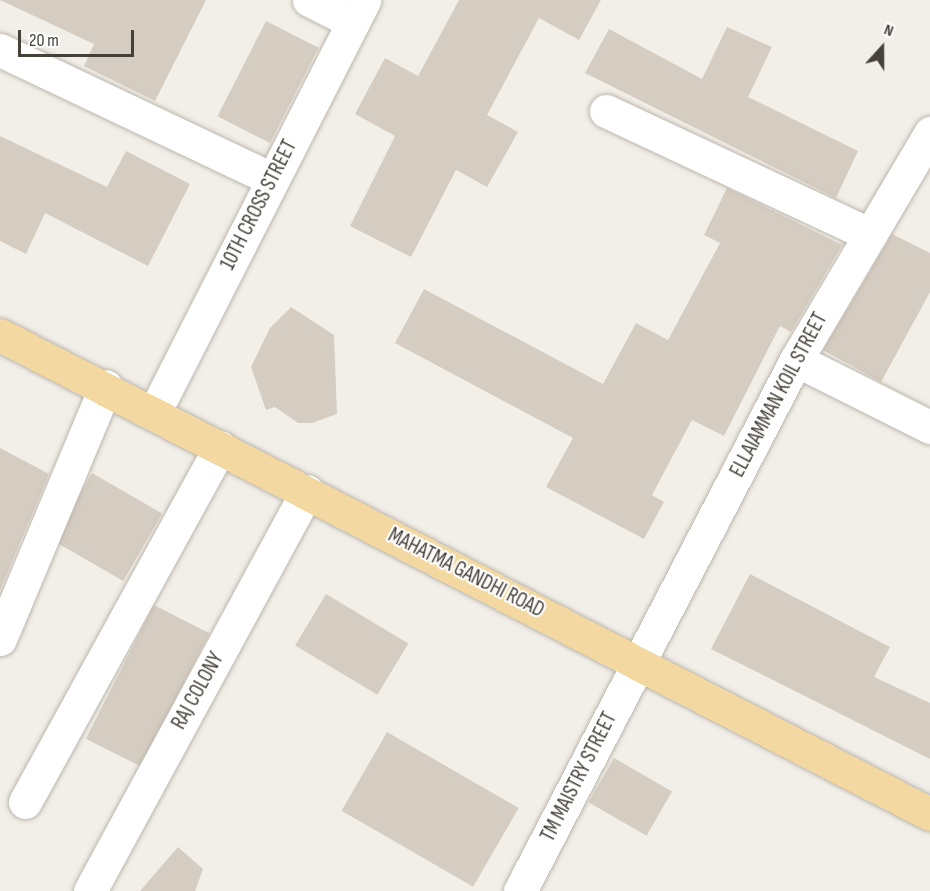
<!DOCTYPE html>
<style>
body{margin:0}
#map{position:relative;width:930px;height:891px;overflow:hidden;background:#f2efe9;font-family:"Sofia Sans Condensed",sans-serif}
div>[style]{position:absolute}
.building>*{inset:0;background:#d6cdc2;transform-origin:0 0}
.roads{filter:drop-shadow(0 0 2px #bdb6ac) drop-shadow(0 0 2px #bdb6ac)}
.minor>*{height:33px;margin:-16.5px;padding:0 16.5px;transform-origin:16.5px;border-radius:16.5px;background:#fff}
.major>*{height:33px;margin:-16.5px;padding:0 16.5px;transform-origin:16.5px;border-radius:16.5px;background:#f3d9a1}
span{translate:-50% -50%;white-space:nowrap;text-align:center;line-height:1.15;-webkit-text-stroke:4.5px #fff;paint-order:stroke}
.street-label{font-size:21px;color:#454038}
.north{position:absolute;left:852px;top:18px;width:60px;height:60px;-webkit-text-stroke:4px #fff;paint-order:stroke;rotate:21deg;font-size:16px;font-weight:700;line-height:24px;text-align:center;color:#454038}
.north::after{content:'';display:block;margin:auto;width:21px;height:27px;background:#454038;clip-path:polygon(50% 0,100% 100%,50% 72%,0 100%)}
.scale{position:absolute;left:18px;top:30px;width:116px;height:27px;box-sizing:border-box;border:3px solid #454038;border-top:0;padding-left:8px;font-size:18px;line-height:21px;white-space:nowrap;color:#454038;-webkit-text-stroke:4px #fff;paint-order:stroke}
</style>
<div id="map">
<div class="building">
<div style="clip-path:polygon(0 0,206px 0,155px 101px,84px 66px,94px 44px)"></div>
<div style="clip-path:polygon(459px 0,601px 0,579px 40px,539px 18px,487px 115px,518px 132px,487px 187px,456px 170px,411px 257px,350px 226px,395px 136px,355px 114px,385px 58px,418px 76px)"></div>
<div style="left:266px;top:21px;width:59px;height:107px;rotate:27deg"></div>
<div style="clip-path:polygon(727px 27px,772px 47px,748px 97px,858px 151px,836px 198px,585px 73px,609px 29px,702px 79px)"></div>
<div style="clip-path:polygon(0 136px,107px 187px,126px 151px,190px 184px,148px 266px,45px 213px,26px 254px,0 241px)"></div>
<div style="clip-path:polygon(727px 188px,842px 245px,791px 332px,780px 326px,724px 436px,692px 420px,652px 495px,664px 502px,644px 539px,546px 487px,573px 438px,395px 343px,424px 289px,603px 384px,636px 323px,668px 340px,720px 243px,704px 235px)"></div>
<div style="clip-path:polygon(892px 234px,930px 253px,930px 292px,881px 382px,823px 350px)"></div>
<div style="clip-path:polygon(291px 307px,334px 335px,337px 414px,312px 423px,298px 423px,275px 407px,266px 410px,251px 367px,270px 328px)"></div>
<div style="clip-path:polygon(0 448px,49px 474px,0 590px)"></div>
<div style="left:92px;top:473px;width:81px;height:78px;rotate:30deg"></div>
<div style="clip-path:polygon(750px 574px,890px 647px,874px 677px,930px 703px,930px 759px,711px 649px)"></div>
<div style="left:326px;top:594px;width:96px;height:60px;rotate:31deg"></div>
<div style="left:154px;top:605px;width:62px;height:150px;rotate:27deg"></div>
<div style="left:387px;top:732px;width:152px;height:91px;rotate:30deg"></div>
<div style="left:614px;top:758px;width:67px;height:51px;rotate:30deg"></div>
<div style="clip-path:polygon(178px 847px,203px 869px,195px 891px,140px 891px)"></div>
</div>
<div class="roads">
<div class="minor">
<div style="left:309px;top:0;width:49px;rotate:26.6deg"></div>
<div style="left:0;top:50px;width:301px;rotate:25.4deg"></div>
<div style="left:606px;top:111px;width:290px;rotate:25.1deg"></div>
<div style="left:796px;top:360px;width:150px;rotate:26.6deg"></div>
<div style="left:155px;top:411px;width:461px;rotate:-63deg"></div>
<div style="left:0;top:639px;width:274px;rotate:-67.3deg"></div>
<div style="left:25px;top:802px;width:405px;rotate:-61.2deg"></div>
<div style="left:90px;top:891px;width:455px;rotate:-61.5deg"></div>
<div style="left:520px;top:891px;width:598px;rotate:-62.54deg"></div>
<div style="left:796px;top:360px;width:264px;rotate:-59.4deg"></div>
</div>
<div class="major">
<div style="left:0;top:335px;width:1046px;rotate:27.25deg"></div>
</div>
</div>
<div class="street-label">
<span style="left:259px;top:205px;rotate:-63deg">10TH CROSS STREET</span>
<span style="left:779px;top:395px;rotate:-62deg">ELLAIAMMAN KOIL STREET</span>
<span style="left:466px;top:573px;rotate:27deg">MAHATMA GANDHI ROAD</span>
<span style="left:198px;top:691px;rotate:-61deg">RAJ COLONY</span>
<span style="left:579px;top:777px;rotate:-63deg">TM MAISTRY STREET</span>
</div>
<div class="north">N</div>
<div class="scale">20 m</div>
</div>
